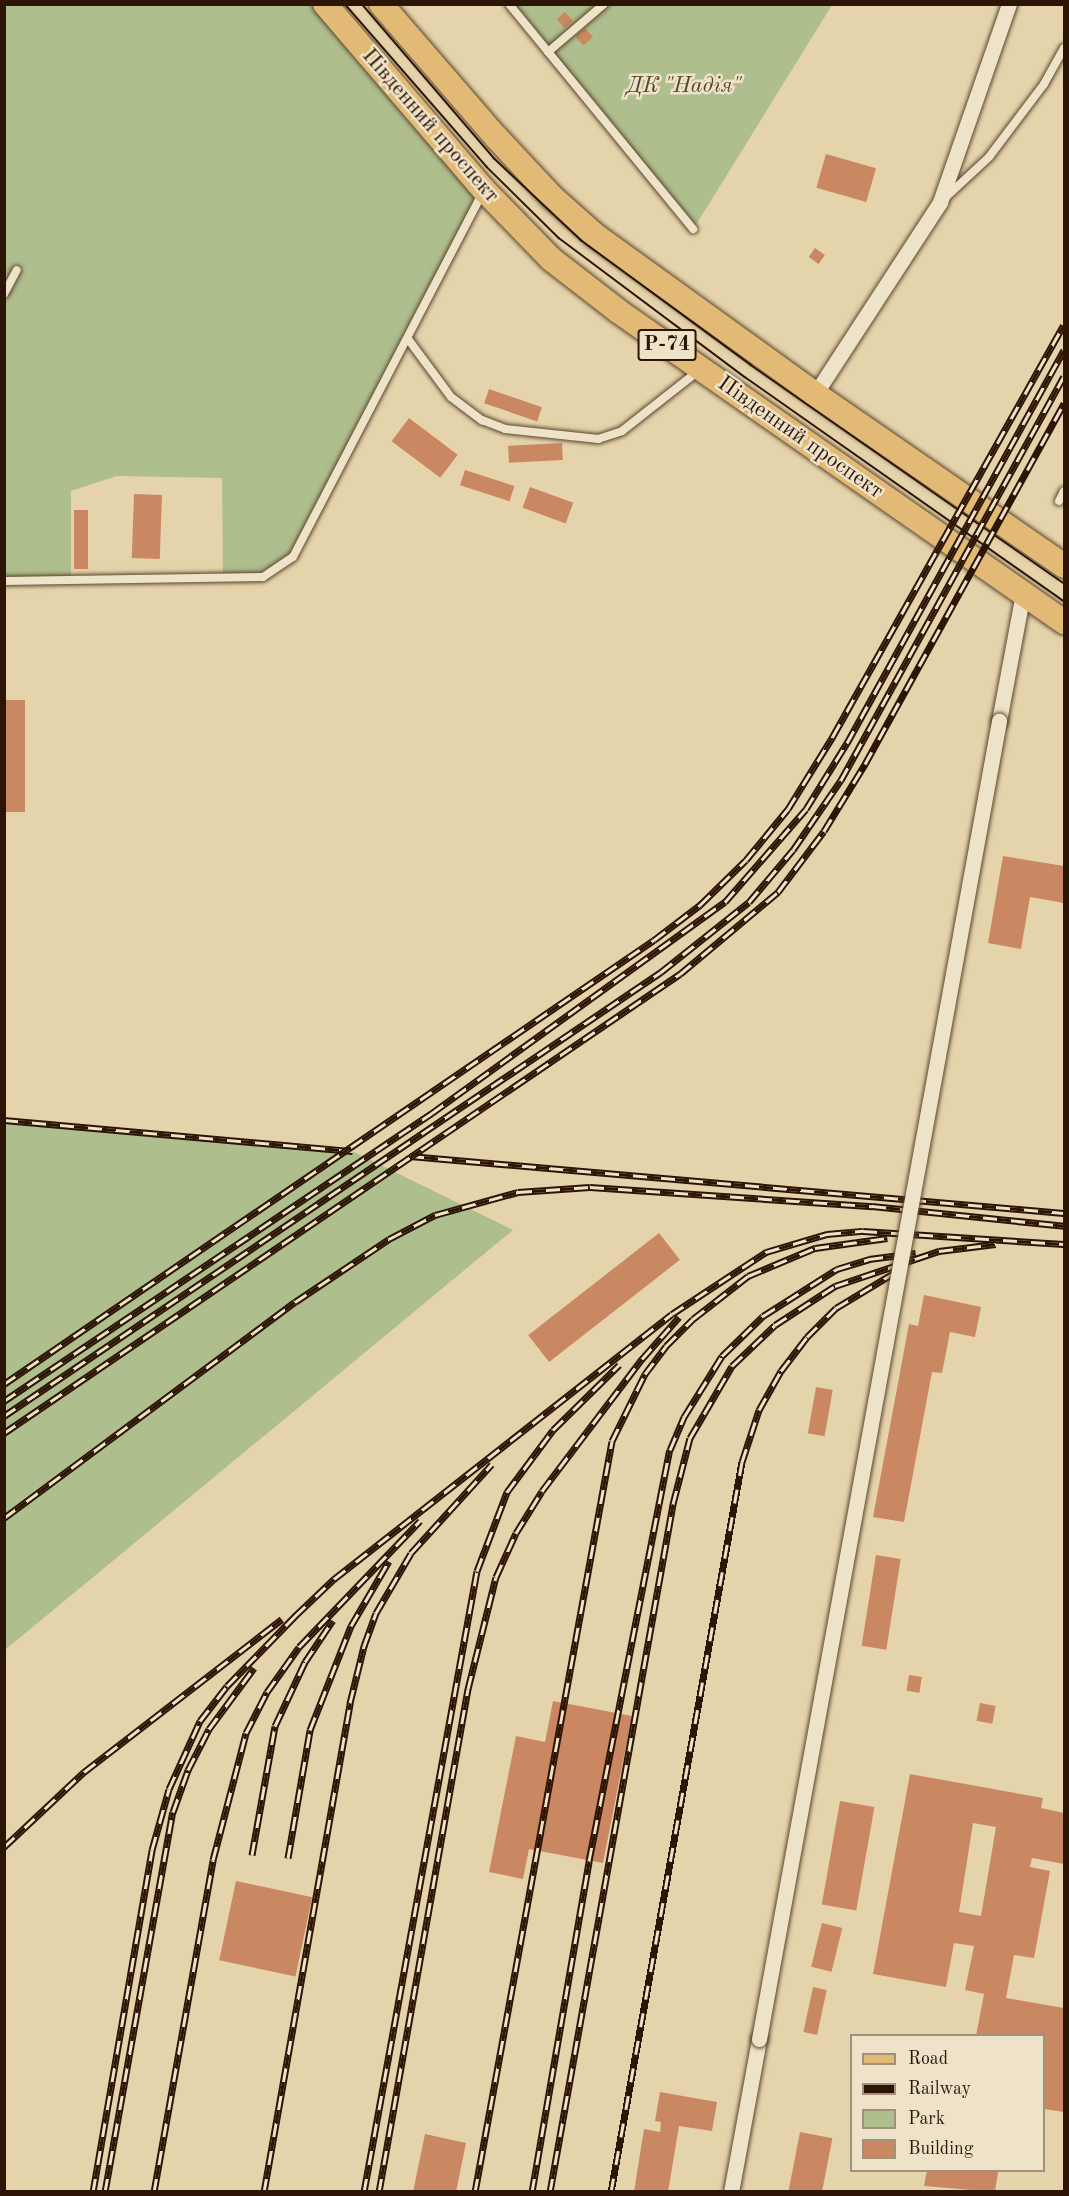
<!DOCTYPE html>
<meta charset="utf-8">
<style>
body{margin:0}
#map{position:relative;width:1069px;height:2196px;overflow:hidden;background:#e5d4ab;font-family:"Old Standard TT",serif}
div>[style]{position:absolute}
.green>*{inset:0;background:#afbe8d}
.building>*{inset:0;background:#ca8862;transform-origin:0 0}
.roads{filter:drop-shadow(0 0 2px #5b452f) drop-shadow(0 0 2px #5b452f)}
.lane>*{height:8px;margin:-4px;padding:0 4px;transform-origin:4px;border-radius:4px;background:#eee3c8}
.street>*{height:15px;margin:-7.5px;padding:0 7.5px;transform-origin:7.5px;border-radius:7.5px;background:#eee3c8}
.primary>*{height:24px;margin:-12px;padding:0 12px;transform-origin:12px;border-radius:12px;background:#e2ba76}
.tram>*{height:1.5px;margin:-0.75px;padding:0 0.75px;transform-origin:0.75px;border-radius:0.75px;background:#2d1506}
.rail>*{height:7px;margin-top:-3.5px;transform-origin:0;background:repeating-linear-gradient(90deg,#eee3c8 0 14px,#2d1506 0 28px);box-sizing:border-box;border-block:2px solid #2d1506}
.bridges{filter:drop-shadow(0 0 2px #5b452f) drop-shadow(0 0 2px #5b452f)}
.street-bridge>*{height:15px;margin:-7.5px;padding:0 7.5px;transform-origin:7.5px;border-radius:7.5px;background:#eee3c8}
span{translate:-50% -50%;white-space:nowrap;text-align:center;line-height:1.15;-webkit-text-stroke:5px #eee3c8;paint-order:stroke}
.shield-label span{padding:2px 4px;background:#eee3c8;border:2px solid;border-radius:4px;-webkit-text-stroke-width:0}
.shield-label{font-size:21px;color:#2d1506;font-weight:700}
.park-label{font-size:22px;color:#54482e;font-style:italic}
.street-label{font-size:22px;color:#2d1506}
.frame{position:absolute;inset:0;border:6px solid #2d1506;pointer-events:none}
.legend{position:absolute;left:850px;top:2034px;width:195px;height:138px;box-sizing:border-box;background:#eee3c8;border:2px solid #a1917a;margin:0;padding:8px 10px;list-style:none;font-size:18px;color:#2d1506}
.legend li{display:flex;align-items:center;gap:12px;height:30px}
.legend b{width:30px;border:2px solid #a1917a}
</style>
<div id="map">
<div class="green">
<div style="clip-path:polygon(4px 5px,325px 5px,484px 190px,293px 557px,263px 577px,223px 578px,222px 478px,117px 476px,71px 491px,71px 580px,5px 581px)"></div>
<div style="clip-path:polygon(509px 5px,832px 5px,694px 228px)"></div>
<div style="clip-path:polygon(5px 1120px,350px 1150px,513px 1230px,5px 1650px)"></div>
</div>
<div class="building">
<div style="left:565px;top:12px;width:12px;height:11px;rotate:48deg"></div>
<div style="left:585px;top:28px;width:12px;height:13px;rotate:48deg"></div>
<div style="left:826px;top:154px;width:52px;height:35px;rotate:16deg"></div>
<div style="left:815px;top:248px;width:12px;height:11px;rotate:35deg"></div>
<div style="left:489px;top:389px;width:56px;height:15px;rotate:19deg"></div>
<div style="left:409px;top:418px;width:61px;height:29px;rotate:37deg"></div>
<div style="left:562px;top:443px;width:17px;height:54px;rotate:87deg"></div>
<div style="left:465px;top:470px;width:52px;height:16px;rotate:18deg"></div>
<div style="left:530px;top:487px;width:46px;height:22px;rotate:20deg"></div>
<div style="left:134px;top:494px;width:28px;height:64px;rotate:2deg"></div>
<div style="left:74px;top:510px;width:14px;height:59px"></div>
<div style="left:4px;top:700px;width:21px;height:112px"></div>
<div style="clip-path:polygon(1003px 856px,1064px 866px,1064px 903px,1030px 897px,1021px 949px,988px 943px)"></div>
<div style="left:659px;top:1233px;width:34px;height:166px;rotate:52deg"></div>
<div style="clip-path:polygon(924px 1295px,981px 1307px,975px 1337px,950px 1332px,942px 1373px,932px 1372px,904px 1522px,873px 1517px,909px 1324px,918px 1326px)"></div>
<div style="left:816px;top:1387px;width:17px;height:47px;rotate:10deg"></div>
<div style="left:876px;top:1555px;width:25px;height:92px;rotate:9deg"></div>
<div style="left:909px;top:1675px;width:13px;height:16px;rotate:9deg"></div>
<div style="clip-path:polygon(553px 1701px,632px 1716px,603px 1863px,529px 1849px,523px 1879px,489px 1872px,516px 1736px,545px 1742px)"></div>
<div style="left:980px;top:1703px;width:16px;height:18px;rotate:11deg"></div>
<div style="clip-path:polygon(evenodd,910px 1774px,1043px 1798px,1041px 1808px,1064px 1813px,1064px 1864px,1032px 1858px,1030px 1867px,1050px 1871px,1034px 1958px,1014px 1955px,1006px 1998px,1064px 2008px,1064px 2112px,1044px 2109px,1044px 2036px,976px 2036px,984px 1994px,965px 1990px,974px 1946px,954px 1943px,946px 1987px,873px 1974px,910px 1774px,973px 1823px,996px 1827px,981px 1916px,959px 1912px,973px 1823px)"></div>
<div style="left:840px;top:1801px;width:35px;height:105px;rotate:10deg"></div>
<div style="left:236px;top:1881px;width:78px;height:81px;rotate:12deg"></div>
<div style="left:822px;top:1923px;width:21px;height:45px;rotate:14deg"></div>
<div style="left:813px;top:1987px;width:14px;height:46px;rotate:12deg"></div>
<div style="clip-path:polygon(660px 2092px,717px 2102px,712px 2131px,679px 2126px,668px 2192px,634px 2192px,644px 2129px,660px 2132px,661px 2122px,655px 2121px)"></div>
<div style="left:800px;top:2132px;width:33px;height:61px;rotate:11deg"></div>
<div style="clip-path:polygon(425px 2134px,466px 2143px,456px 2192px,413px 2192px)"></div>
<div style="clip-path:polygon(927px 2170px,998px 2172px,995px 2192px,924px 2186px)"></div>
</div>
<div class="roads">
<div class="lane">
<div style="left:509px;top:4px;width:291px;rotate:50.7deg"></div>
<div style="left:548px;top:52px;width:74px;rotate:-40.6deg"></div>
<div style="left:946px;top:197px;width:59px;rotate:-42.9deg"></div>
<div style="left:989px;top:157px;width:91px;rotate:-53deg"></div>
<div style="left:1044px;top:84px;width:41px;rotate:-60.9deg"></div>
<div style="left:4px;top:294px;width:27px;rotate:-62deg"></div>
<div style="left:408px;top:339px;width:72px;rotate:53.4deg"></div>
<div style="left:451px;top:397px;width:39px;rotate:37deg"></div>
<div style="left:482px;top:420px;width:25px;rotate:21deg"></div>
<div style="left:505px;top:429px;width:94px;rotate:6.1deg"></div>
<div style="left:598px;top:439px;width:25px;rotate:-18deg"></div>
<div style="left:622px;top:431px;width:95px;rotate:-38.2deg"></div>
<div style="left:1059px;top:501px;width:11px;rotate:-63deg"></div>
<div style="left:4px;top:581px;width:259px;rotate:-0.9deg"></div>
<div style="left:263px;top:577px;width:36px;rotate:-34deg"></div>
<div style="left:293px;top:557px;width:409px;rotate:-62.5deg"></div>
</div>
<div class="street">
<div style="left:815px;top:394px;width:229px;rotate:-56.9deg"></div>
<div style="left:940px;top:202px;width:210px;rotate:-70.8deg"></div>
<div style="left:999px;top:721px;width:130px;rotate:-79.4deg"></div>
<div style="left:731px;top:2192px;width:156px;rotate:-79.6deg"></div>
</div>
<div class="primary">
<div style="left:325px;top:4px;width:245px;rotate:49.5deg"></div>
<div style="left:484px;top:190px;width:96px;rotate:45.8deg"></div>
<div style="left:551px;top:259px;width:85px;rotate:37.8deg"></div>
<div style="left:618px;top:311px;width:544px;rotate:34.89deg"></div>
<div style="left:381px;top:4px;width:176px;rotate:49.2deg"></div>
<div style="left:496px;top:137px;width:82px;rotate:47deg"></div>
<div style="left:552px;top:197px;width:59px;rotate:41.6deg"></div>
<div style="left:596px;top:236px;width:270px;rotate:35.8deg"></div>
<div style="left:815px;top:394px;width:303px;rotate:34.6deg"></div>
</div>
</div>
<div class="tram">
<div style="left:345px;top:4px;width:216px;rotate:48.9deg"></div>
<div style="left:487px;top:167px;width:101px;rotate:44.6deg"></div>
<div style="left:559px;top:238px;width:232px;rotate:36.8deg"></div>
<div style="left:745px;top:377px;width:390px;rotate:35.1deg"></div>
<div style="left:362px;top:4px;width:203px;rotate:49.4deg"></div>
<div style="left:494px;top:158px;width:120px;rotate:43.3deg"></div>
<div style="left:581px;top:240px;width:211px;rotate:36.3deg"></div>
<div style="left:751px;top:365px;width:381px;rotate:34.9deg"></div>
</div>
<div class="rail">
<div style="left:4px;top:1120px;width:350px;rotate:5.1deg"></div>
<div style="left:410px;top:1156px;width:656px;rotate:4.98deg"></div>
<div style="left:4px;top:1384px;width:787px;rotate:-34.34deg"></div>
<div style="left:654px;top:940px;width:58px;rotate:-37.3deg"></div>
<div style="left:700px;top:905px;width:64px;rotate:-44.4deg"></div>
<div style="left:746px;top:860px;width:66px;rotate:-50.5deg"></div>
<div style="left:788px;top:809px;width:86px;rotate:-58.3deg"></div>
<div style="left:833px;top:736px;width:471px;rotate:-60.7deg"></div>
<div style="left:4px;top:1401px;width:516px;rotate:-33.94deg"></div>
<div style="left:432px;top:1113px;width:361px;rotate:-35.8deg"></div>
<div style="left:725px;top:902px;width:123px;rotate:-48.9deg"></div>
<div style="left:806px;top:809px;width:78px;rotate:-58.2deg"></div>
<div style="left:847px;top:743px;width:449px;rotate:-61.1deg"></div>
<div style="left:4px;top:1416px;width:793px;rotate:-34.05deg"></div>
<div style="left:661px;top:972px;width:112px;rotate:-38.5deg"></div>
<div style="left:749px;top:902px;width:68px;rotate:-49.8deg"></div>
<div style="left:793px;top:850px;width:85px;rotate:-55.6deg"></div>
<div style="left:841px;top:780px;width:461px;rotate:-61.1deg"></div>
<div style="left:4px;top:1433px;width:817px;rotate:-34.18deg"></div>
<div style="left:680px;top:974px;width:128px;rotate:-39.9deg"></div>
<div style="left:778px;top:892px;width:76px;rotate:-53deg"></div>
<div style="left:824px;top:831px;width:79px;rotate:-58.5deg"></div>
<div style="left:865px;top:764px;width:412px;rotate:-61.1deg"></div>
<div style="left:4px;top:1518px;width:362px;rotate:-36.6deg"></div>
<div style="left:295px;top:1302px;width:113px;rotate:-33.8deg"></div>
<div style="left:389px;top:1239px;width:52px;rotate:-27.6deg"></div>
<div style="left:435px;top:1215px;width:86px;rotate:-15.5deg"></div>
<div style="left:518px;top:1192px;width:72px;rotate:-4deg"></div>
<div style="left:590px;top:1187px;width:283px;rotate:3.9deg"></div>
<div style="left:872px;top:1206px;width:193px;rotate:5.9deg"></div>
<div style="left:4px;top:1847px;width:110px;rotate:-43.2deg"></div>
<div style="left:84px;top:1772px;width:250px;rotate:-37.7deg"></div>
<div style="left:252px;top:1855px;width:131px;rotate:-79.9deg"></div>
<div style="left:275px;top:1726px;width:71px;rotate:-64.9deg"></div>
<div style="left:305px;top:1662px;width:50px;rotate:-56.3deg"></div>
<div style="left:288px;top:1858px;width:130px;rotate:-80.2deg"></div>
<div style="left:310px;top:1730px;width:112px;rotate:-68.5deg"></div>
<div style="left:351px;top:1626px;width:75px;rotate:-59.7deg"></div>
<div style="left:93px;top:2192px;width:347px;rotate:-80.2deg"></div>
<div style="left:152px;top:1850px;width:63px;rotate:-74.4deg"></div>
<div style="left:169px;top:1789px;width:75px;rotate:-65.5deg"></div>
<div style="left:200px;top:1721px;width:44px;rotate:-52.4deg"></div>
<div style="left:227px;top:1686px;width:98px;rotate:-45.8deg"></div>
<div style="left:295px;top:1616px;width:54px;rotate:-43.5deg"></div>
<div style="left:334px;top:1579px;width:429px;rotate:-38.1deg"></div>
<div style="left:672px;top:1314px;width:113px;rotate:-33.4deg"></div>
<div style="left:766px;top:1252px;width:64px;rotate:-16.4deg"></div>
<div style="left:827px;top:1234px;width:36px;rotate:-5deg"></div>
<div style="left:863px;top:1231px;width:201px;rotate:3.7deg"></div>
<div style="left:105px;top:2192px;width:386px;rotate:-79.9deg"></div>
<div style="left:173px;top:1812px;width:45px;rotate:-70.3deg"></div>
<div style="left:188px;top:1770px;width:46px;rotate:-62.9deg"></div>
<div style="left:209px;top:1729px;width:76px;rotate:-53.6deg"></div>
<div style="left:154px;top:2192px;width:337px;rotate:-79.9deg"></div>
<div style="left:213px;top:1860px;width:131px;rotate:-75.4deg"></div>
<div style="left:246px;top:1733px;width:46px;rotate:-62.9deg"></div>
<div style="left:267px;top:1692px;width:55px;rotate:-54.6deg"></div>
<div style="left:299px;top:1647px;width:175px;rotate:-46.2deg"></div>
<div style="left:264px;top:2192px;width:497px;rotate:-80deg"></div>
<div style="left:350px;top:1703px;width:59px;rotate:-76.2deg"></div>
<div style="left:364px;top:1646px;width:35px;rotate:-70deg"></div>
<div style="left:376px;top:1613px;width:69px;rotate:-59.7deg"></div>
<div style="left:411px;top:1553px;width:120px;rotate:-47.7deg"></div>
<div style="left:364px;top:2192px;width:631px;rotate:-79.69deg"></div>
<div style="left:477px;top:1571px;width:85px;rotate:-69.2deg"></div>
<div style="left:507px;top:1492px;width:77px;rotate:-53.4deg"></div>
<div style="left:553px;top:1430px;width:93px;rotate:-44.6deg"></div>
<div style="left:379px;top:2192px;width:511px;rotate:-79.97deg"></div>
<div style="left:468px;top:1689px;width:115px;rotate:-76deg"></div>
<div style="left:496px;top:1577px;width:48px;rotate:-65.6deg"></div>
<div style="left:516px;top:1533px;width:49px;rotate:-58.2deg"></div>
<div style="left:542px;top:1491px;width:166px;rotate:-52.9deg"></div>
<div style="left:642px;top:1359px;width:56px;rotate:-48.6deg"></div>
<div style="left:475px;top:2192px;width:763px;rotate:-79.66deg"></div>
<div style="left:612px;top:1441px;width:75px;rotate:-63.8deg"></div>
<div style="left:645px;top:1374px;width:35px;rotate:-53deg"></div>
<div style="left:666px;top:1346px;width:38px;rotate:-45deg"></div>
<div style="left:693px;top:1319px;width:70px;rotate:-38deg"></div>
<div style="left:748px;top:1276px;width:73px;rotate:-22.7deg"></div>
<div style="left:815px;top:1248px;width:73px;rotate:-7.9deg"></div>
<div style="left:532px;top:2192px;width:336px;rotate:-80.2deg"></div>
<div style="left:589px;top:1861px;width:419px;rotate:-78.9deg"></div>
<div style="left:670px;top:1450px;width:36px;rotate:-67deg"></div>
<div style="left:684px;top:1417px;width:72px;rotate:-58.1deg"></div>
<div style="left:722px;top:1356px;width:57px;rotate:-44.3deg"></div>
<div style="left:763px;top:1316px;width:88px;rotate:-32.4deg"></div>
<div style="left:837px;top:1269px;width:34px;rotate:-17deg"></div>
<div style="left:869px;top:1259px;width:47px;rotate:-7.3deg"></div>
<div style="left:550px;top:2192px;width:699px;rotate:-79.86deg"></div>
<div style="left:673px;top:1504px;width:68px;rotate:-75.6deg"></div>
<div style="left:690px;top:1438px;width:83px;rotate:-59.7deg"></div>
<div style="left:732px;top:1366px;width:59px;rotate:-43.6deg"></div>
<div style="left:775px;top:1325px;width:72px;rotate:-33deg"></div>
<div style="left:835px;top:1286px;width:110px;rotate:-18.6deg"></div>
<div style="left:939px;top:1251px;width:57px;rotate:-7deg"></div>
<div style="left:611px;top:2192px;width:742px;rotate:-79.83deg"></div>
<div style="left:742px;top:1462px;width:55px;rotate:-71.9deg"></div>
<div style="left:759px;top:1410px;width:45px;rotate:-60.6deg"></div>
<div style="left:781px;top:1371px;width:43px;rotate:-52.6deg"></div>
<div style="left:807px;top:1337px;width:41px;rotate:-45deg"></div>
<div style="left:836px;top:1308px;width:74px;rotate:-31.1deg"></div>
</div>
<div class="bridges">
<div class="street-bridge">
<div style="left:759px;top:2039px;width:1340px;rotate:-79.68deg"></div>
</div>
</div>
<div class="shield-label">
<span style="left:667px;top:345px">Р-74</span>
</div>
<div class="park-label">
<span style="left:684px;top:87px">ДК "Надія"</span>
</div>
<div class="street-label">
<span style="left:430px;top:126px;rotate:49deg">Південний проспект</span>
<span style="left:800px;top:438px;rotate:35deg">Південний проспект</span>
</div>
<div class="frame"></div>
<ul class="legend">
<li><b style="height:8px;background:#e2ba76"></b>Road</li>
<li><b style="height:8px;background:#2d1506"></b>Railway</li>
<li><b style="height:16px;background:#afbe8d"></b>Park</li>
<li><b style="height:16px;background:#ca8862"></b>Building</li>
</ul>
</div>
